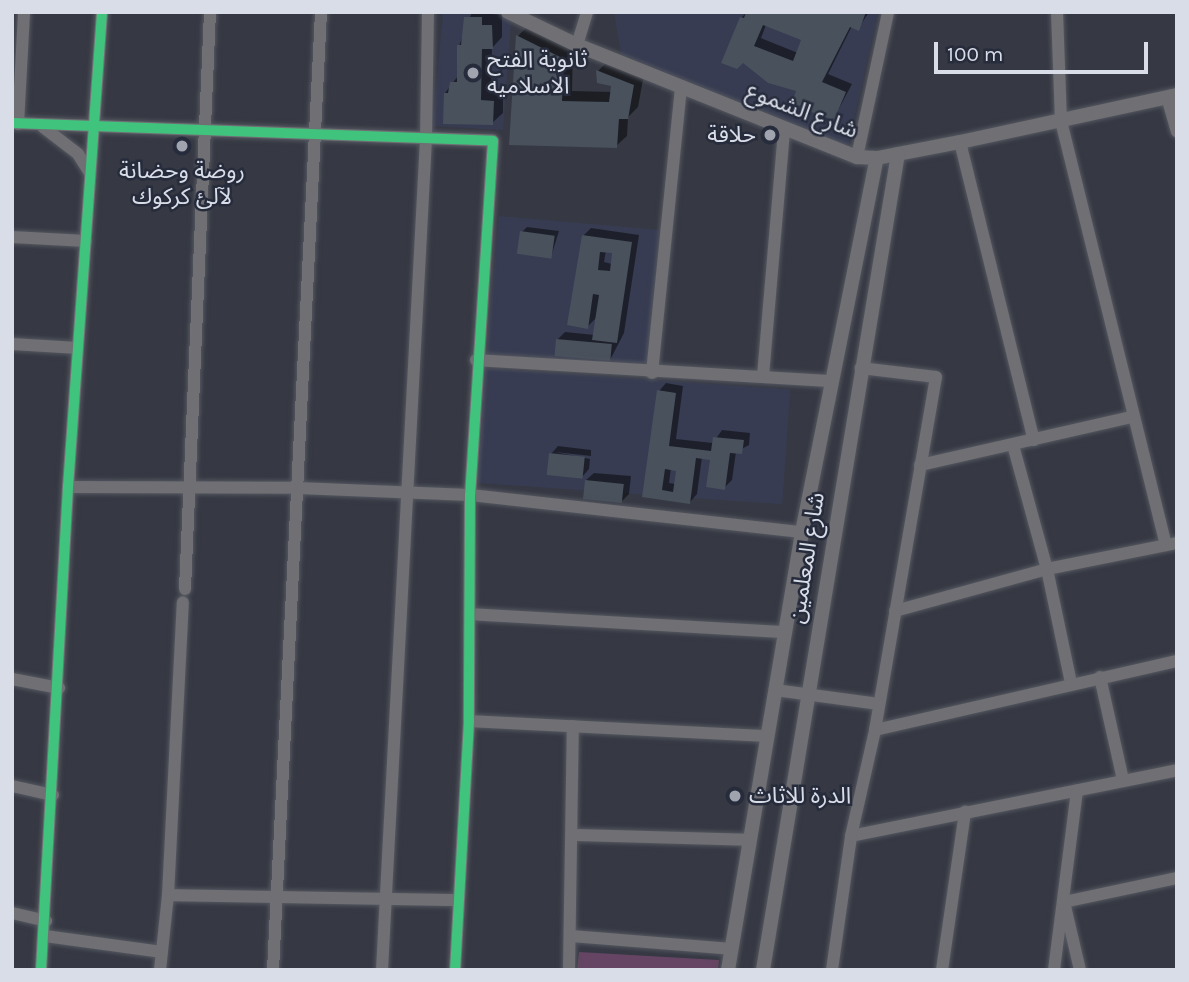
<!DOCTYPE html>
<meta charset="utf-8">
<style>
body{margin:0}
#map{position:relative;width:1189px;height:982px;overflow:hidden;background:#363943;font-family:Karla,"Noto Sans Arabic",sans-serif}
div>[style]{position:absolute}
.built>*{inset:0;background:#373c52;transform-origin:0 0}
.green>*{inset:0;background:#654563}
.shadow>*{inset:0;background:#0007}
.building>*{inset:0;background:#48515c;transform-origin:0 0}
.roads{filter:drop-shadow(0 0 2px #545760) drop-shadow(0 0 2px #545760)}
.minor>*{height:12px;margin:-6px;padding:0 6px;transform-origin:6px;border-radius:6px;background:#6f6f74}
.tertiary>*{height:14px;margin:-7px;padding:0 7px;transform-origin:7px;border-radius:7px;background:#6f6f74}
.cycleway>*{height:10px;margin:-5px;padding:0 5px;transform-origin:5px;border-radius:5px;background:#40c37c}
.dots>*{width:19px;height:19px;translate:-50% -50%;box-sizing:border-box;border:4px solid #272c3d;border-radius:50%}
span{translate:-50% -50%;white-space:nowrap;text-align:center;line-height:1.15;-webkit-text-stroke:5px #272c3d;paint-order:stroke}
.poi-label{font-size:23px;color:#d9dde8}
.left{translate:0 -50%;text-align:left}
.right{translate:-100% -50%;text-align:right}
.street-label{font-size:23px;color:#d9dde8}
.frame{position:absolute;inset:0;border:14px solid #d9dde8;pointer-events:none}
.scale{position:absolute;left:934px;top:42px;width:214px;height:32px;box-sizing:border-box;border:4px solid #d9dde8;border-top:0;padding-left:9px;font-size:21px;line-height:24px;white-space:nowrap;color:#d9dde8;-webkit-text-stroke:5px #272c3d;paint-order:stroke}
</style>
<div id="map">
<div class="built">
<div style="clip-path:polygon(443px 12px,493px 12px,511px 21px,503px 130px,433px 126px)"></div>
<div style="clip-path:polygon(614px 12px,878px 12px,848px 146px,621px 54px)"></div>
<div style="left:499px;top:216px;width:161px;height:139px;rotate:5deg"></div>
<div style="left:483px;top:368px;width:308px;height:115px;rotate:4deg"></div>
</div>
<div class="green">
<div style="clip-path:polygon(579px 952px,719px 960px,718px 970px,577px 970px)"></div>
</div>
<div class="shadow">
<div style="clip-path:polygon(472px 12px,502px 15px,502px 37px,492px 48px,491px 90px,503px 92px,503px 113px,492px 123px,445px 93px,458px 76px,459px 46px)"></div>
<div style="clip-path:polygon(evenodd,747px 12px,869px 12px,858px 29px,852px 26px,828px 74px,852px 84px,834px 118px,798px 90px,769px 82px,741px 18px,747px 12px,766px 25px,804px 39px,798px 53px,761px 38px,766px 25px)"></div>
<div style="clip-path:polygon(528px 26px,573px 49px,572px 91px,612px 92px,613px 84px,598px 81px,598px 71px,608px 61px,644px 74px,638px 107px,628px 117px,627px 136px,616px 146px,511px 143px,518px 36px)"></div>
<div style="clip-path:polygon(527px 227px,559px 231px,551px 257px,522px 232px)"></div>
<div style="clip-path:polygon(evenodd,591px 228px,639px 235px,624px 333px,610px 360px,557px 340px,565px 332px,595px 335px,597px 317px,587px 327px,583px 236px,591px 228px,606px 250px,614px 251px,612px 264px,604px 262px,606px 250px)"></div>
<div style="clip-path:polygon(evenodd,666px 383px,683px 386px,676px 439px,713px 443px,722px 430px,750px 433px,749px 445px,736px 452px,732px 480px,724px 488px,712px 458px,702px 457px,697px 494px,690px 502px,644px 496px,659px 391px,666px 383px,671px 468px,678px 469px,676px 484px,669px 483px,671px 468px)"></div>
<div style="clip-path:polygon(558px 446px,591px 450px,591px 456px,555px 452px,590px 459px,589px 469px,582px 477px,551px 454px)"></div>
<div style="clip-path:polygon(594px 473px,631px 476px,629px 494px,622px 501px,586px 480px)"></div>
</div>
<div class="building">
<div style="clip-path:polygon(evenodd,746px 12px,866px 12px,859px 31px,850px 27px,822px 82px,846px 92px,834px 120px,791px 105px,796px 91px,768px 83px,743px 63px,737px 69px,721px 63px,740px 17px,744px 18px,746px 12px,763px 25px,801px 40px,793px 61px,754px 46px,763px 25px)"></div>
<div style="clip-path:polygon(464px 17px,482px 17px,482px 25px,492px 25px,493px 49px,482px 49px,481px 100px,494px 101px,493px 125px,443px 124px,444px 93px,448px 93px,450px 82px,457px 82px,457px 45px,461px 45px)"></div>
<div style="clip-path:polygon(516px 35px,564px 59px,562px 101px,609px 102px,611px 86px,597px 83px,596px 70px,634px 85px,628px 119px,619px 119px,617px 148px,509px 145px)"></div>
<div style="left:520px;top:231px;width:35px;height:23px;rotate:8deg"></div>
<div style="clip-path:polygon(evenodd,582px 235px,632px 242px,617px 343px,592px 340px,599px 295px,593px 294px,588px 329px,567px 325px,582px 235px,600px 252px,612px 253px,610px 271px,598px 270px,600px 252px)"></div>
<div style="left:556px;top:339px;width:56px;height:17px;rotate:5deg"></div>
<div style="clip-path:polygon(evenodd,657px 390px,676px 393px,669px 446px,711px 451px,713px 437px,744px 440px,742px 454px,730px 453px,725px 490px,706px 487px,710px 460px,696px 458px,690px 504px,642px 497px,657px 390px,665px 469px,676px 471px,673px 492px,662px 490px,665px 469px)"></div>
<div style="left:549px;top:453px;width:36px;height:22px;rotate:6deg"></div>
<div style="left:585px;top:480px;width:39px;height:19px;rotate:6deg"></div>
</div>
<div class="roads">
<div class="minor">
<div style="left:1057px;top:12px;width:109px;rotate:87.9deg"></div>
<div style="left:1061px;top:121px;width:437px;rotate:76.1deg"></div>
<div style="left:577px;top:45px;width:34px;rotate:-73deg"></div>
<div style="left:1167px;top:97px;width:36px;rotate:74deg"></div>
<div style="left:12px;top:123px;width:481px;rotate:2.1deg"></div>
<div style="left:493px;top:141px;width:355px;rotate:93.7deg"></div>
<div style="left:470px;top:495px;width:226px;rotate:90.3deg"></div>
<div style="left:469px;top:721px;width:249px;rotate:93.2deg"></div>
<div style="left:18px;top:124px;width:112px;rotate:-86.9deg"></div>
<div style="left:43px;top:127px;width:44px;rotate:37.6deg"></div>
<div style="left:78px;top:154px;width:22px;rotate:58deg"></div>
<div style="left:960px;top:142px;width:307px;rotate:76.1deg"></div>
<div style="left:857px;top:157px;width:148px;rotate:-77.9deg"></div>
<div style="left:12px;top:237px;width:74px;rotate:3.1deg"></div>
<div style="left:12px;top:344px;width:66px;rotate:3.5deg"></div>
<div style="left:476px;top:360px;width:356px;rotate:3.4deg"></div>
<div style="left:652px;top:373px;width:287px;rotate:-84.2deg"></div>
<div style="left:763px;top:376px;width:247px;rotate:-85.1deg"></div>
<div style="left:1013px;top:445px;width:129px;rotate:74.7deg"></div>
<div style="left:1047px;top:569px;width:116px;rotate:78.1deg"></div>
<div style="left:920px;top:465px;width:217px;rotate:-12.8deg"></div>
<div style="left:68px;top:487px;width:230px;rotate:0.2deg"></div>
<div style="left:298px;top:488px;width:172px;rotate:2.3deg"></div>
<div style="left:470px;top:495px;width:334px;rotate:6.4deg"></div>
<div style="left:185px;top:589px;width:578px;rotate:-87.52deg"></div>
<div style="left:895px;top:611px;width:158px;rotate:-15.4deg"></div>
<div style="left:1047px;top:569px;width:133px;rotate:-11.3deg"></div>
<div style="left:470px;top:614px;width:315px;rotate:3.3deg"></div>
<div style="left:1100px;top:677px;width:106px;rotate:77.4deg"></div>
<div style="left:12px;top:679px;width:48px;rotate:10.8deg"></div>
<div style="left:775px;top:690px;width:105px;rotate:7.7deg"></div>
<div style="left:469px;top:721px;width:298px;rotate:2.9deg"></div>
<div style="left:875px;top:730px;width:310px;rotate:-12.9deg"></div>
<div style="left:12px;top:786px;width:42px;rotate:12.4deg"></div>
<div style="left:574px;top:835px;width:176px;rotate:1.6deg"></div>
<div style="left:851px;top:836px;width:333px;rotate:-11.4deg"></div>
<div style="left:168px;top:895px;width:290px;rotate:1deg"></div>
<div style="left:12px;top:913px;width:35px;rotate:13deg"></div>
<div style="left:45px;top:936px;width:118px;rotate:7.8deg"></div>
<div style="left:571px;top:936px;width:161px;rotate:4.6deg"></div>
<div style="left:41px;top:970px;width:484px;rotate:-86.8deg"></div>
<div style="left:68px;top:487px;width:476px;rotate:-85.9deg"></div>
<div style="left:160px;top:970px;width:75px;rotate:-83.9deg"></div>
<div style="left:168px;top:895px;width:293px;rotate:-87.1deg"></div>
<div style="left:273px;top:970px;width:959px;rotate:-87.13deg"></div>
<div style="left:382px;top:970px;width:832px;rotate:-86.97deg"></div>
<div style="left:426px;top:139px;width:127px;rotate:-89.1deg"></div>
<div style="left:569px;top:970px;width:244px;rotate:-89.1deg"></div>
<div style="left:832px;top:970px;width:135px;rotate:-81.9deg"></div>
<div style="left:851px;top:836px;width:109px;rotate:-77.2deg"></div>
<div style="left:875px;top:730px;width:358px;rotate:-80.2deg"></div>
<div style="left:936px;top:377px;width:76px;rotate:-173.2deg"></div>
<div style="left:942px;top:970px;width:160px;rotate:-81.7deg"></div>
<div style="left:1054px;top:970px;width:181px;rotate:-82.7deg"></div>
<div style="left:1080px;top:970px;width:70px;rotate:-103.2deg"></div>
<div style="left:1064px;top:902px;width:116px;rotate:-12deg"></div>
</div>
<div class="tertiary">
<div style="left:508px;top:12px;width:76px;rotate:25.6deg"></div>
<div style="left:577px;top:45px;width:302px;rotate:21.8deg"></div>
<div style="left:857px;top:157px;width:20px;rotate:3deg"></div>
<div style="left:877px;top:158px;width:85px;rotate:-10.9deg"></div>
<div style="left:960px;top:142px;width:222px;rotate:-12.2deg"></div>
<div style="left:728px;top:970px;width:444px;rotate:-80.4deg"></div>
<div style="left:802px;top:532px;width:381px;rotate:-78.7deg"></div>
<div style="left:763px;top:970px;width:827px;rotate:-80.61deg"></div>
</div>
</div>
<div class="cycleway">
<div style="left:12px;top:123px;width:481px;rotate:2.1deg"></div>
<div style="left:493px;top:141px;width:355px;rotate:93.7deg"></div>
<div style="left:470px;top:495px;width:226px;rotate:90.3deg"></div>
<div style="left:469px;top:721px;width:249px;rotate:93.2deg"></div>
<div style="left:41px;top:970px;width:484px;rotate:-86.8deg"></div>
<div style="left:68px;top:487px;width:476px;rotate:-85.9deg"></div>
</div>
<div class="dots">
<div style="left:473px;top:73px;background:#a0a4ae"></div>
<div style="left:770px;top:135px;background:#a0a4ae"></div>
<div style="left:182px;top:146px;background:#a0a4ae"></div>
<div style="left:735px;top:796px;background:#a0a4ae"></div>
</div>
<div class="poi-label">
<span class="left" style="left:487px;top:73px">ثانوية الفتح<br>الاسلاميه</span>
<span class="right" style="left:756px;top:135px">حلاقة</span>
<span style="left:182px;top:184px">روضة وحضانة<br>لآلئ كركوك</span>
<span class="left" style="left:749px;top:796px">الدرة للاثاث</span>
</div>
<div class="street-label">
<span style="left:802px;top:111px;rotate:21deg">شارع الشموع</span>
<span style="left:807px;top:558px;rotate:-81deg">شارع المعلمين</span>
</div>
<div class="frame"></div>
<div class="scale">100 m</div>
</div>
